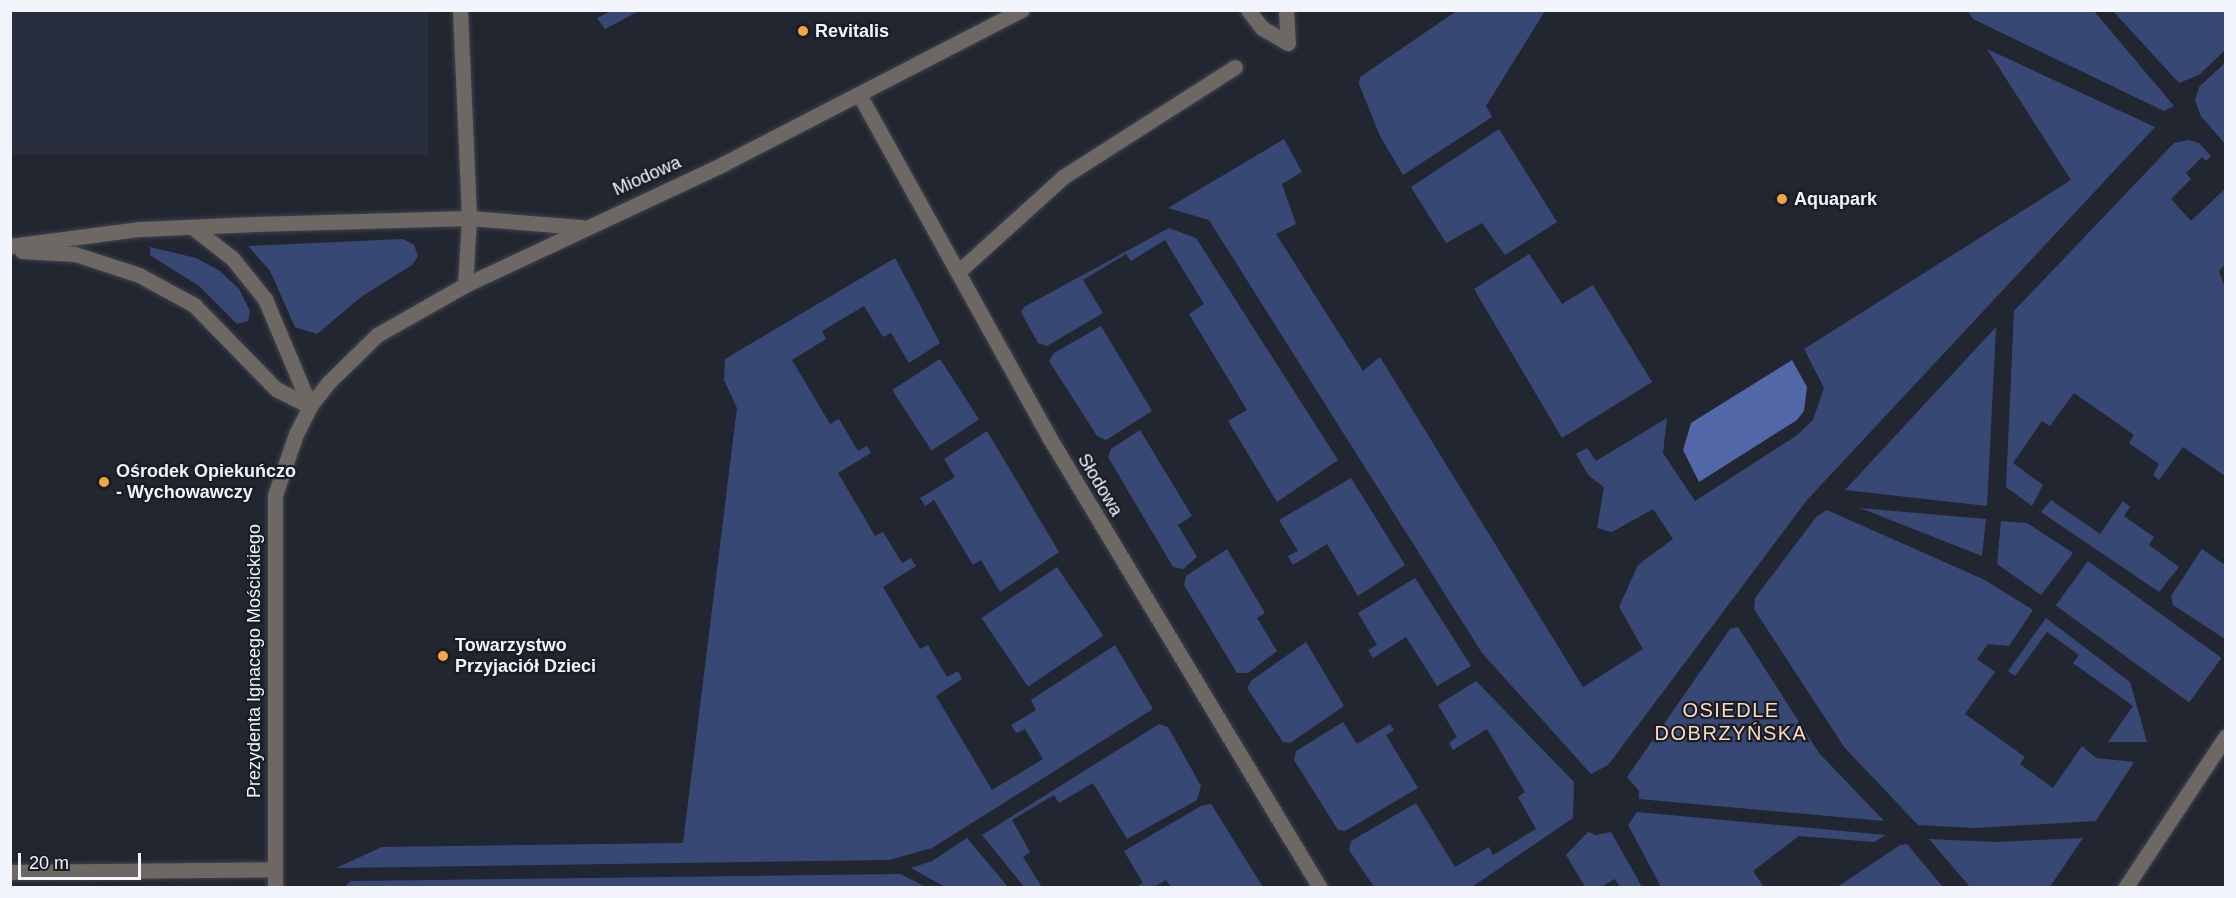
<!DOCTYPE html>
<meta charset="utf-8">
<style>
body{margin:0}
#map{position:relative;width:2236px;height:898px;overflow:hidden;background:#222631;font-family:Helvetica,sans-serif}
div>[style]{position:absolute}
.built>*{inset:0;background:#282e3e;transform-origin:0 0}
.green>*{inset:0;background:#384875;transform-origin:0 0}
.water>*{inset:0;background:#5268a9}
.roads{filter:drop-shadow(0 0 2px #3f434d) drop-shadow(0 0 2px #3f434d)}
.service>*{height:15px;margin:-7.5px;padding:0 7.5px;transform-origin:7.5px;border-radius:7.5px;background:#6d6864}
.minor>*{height:15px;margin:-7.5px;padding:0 7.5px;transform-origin:7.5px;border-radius:7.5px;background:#6d6864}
.tertiary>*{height:15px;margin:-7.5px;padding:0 7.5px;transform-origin:7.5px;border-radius:7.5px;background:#6d6864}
.dots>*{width:16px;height:16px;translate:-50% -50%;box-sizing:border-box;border:3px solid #191d27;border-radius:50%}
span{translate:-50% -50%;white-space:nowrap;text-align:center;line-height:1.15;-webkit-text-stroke:4.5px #191d27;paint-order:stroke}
.poi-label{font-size:18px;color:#f2f5fc;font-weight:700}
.left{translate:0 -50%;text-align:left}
.street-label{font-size:18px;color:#f2f5fc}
.neighbourhood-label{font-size:20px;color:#fedcb8;letter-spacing:1.5px}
.frame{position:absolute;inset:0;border:12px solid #f2f5fc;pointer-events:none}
.scale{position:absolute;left:18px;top:853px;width:123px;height:27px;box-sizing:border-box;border:3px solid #f2f5fc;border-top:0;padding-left:8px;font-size:18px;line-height:21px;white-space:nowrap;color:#f2f5fc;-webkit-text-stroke:4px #191d27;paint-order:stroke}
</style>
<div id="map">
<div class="built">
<div style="left:10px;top:11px;width:418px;height:144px"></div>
</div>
<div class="green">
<div style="clip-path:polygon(1458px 10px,1545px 11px,1486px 106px,1492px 117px,1403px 175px,1380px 136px,1359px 84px,1360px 77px)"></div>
<div style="clip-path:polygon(611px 11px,611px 10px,639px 11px,605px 29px,597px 18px)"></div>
<div style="clip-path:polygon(1968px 11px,2094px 11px,2174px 106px,2164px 111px,1973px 19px)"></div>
<div style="clip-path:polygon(2113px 11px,2225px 11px,2225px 50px,2199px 75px,2179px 83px)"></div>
<div style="clip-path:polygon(1987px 49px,2155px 127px,1807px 500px,1608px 765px,1591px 774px,1482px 653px,1209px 220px,1168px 208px,1284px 139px,1302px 172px,1282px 184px,1296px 224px,1276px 234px,1363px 371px,1380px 357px,1583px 687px,1643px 649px,1619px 607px,1638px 565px,1673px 539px,1653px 509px,1612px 532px,1597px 528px,1604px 487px,1589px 476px,1576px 454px,1587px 448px,1596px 461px,1667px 418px,1663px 453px,1695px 501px,1796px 436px,1813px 420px,1824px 388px,1804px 349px,2071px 180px)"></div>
<div style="clip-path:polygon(2225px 63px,2225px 144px,2201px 116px,2195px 101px,2199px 87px)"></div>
<div style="clip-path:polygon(1499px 129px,1557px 222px,1505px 255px,1482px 223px,1446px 243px,1411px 187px)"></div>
<div style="clip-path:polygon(2188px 140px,2199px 143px,2211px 156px,2206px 161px,2202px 157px,2186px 173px,2191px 179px,2171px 199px,2191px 221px,2225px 189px,2225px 265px,2219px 271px,2226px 290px,2225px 476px,2183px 447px,2159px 480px,2153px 475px,2159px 464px,2129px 443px,2134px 435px,2074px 393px,2050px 426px,2042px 421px,2013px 463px,2043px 485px,2032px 506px,2006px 487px,2014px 311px,2174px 143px)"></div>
<div style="clip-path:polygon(1169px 228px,1196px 238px,1338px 460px,1277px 502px,1228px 421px,1247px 410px,1189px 314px,1204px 304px,1165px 240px,1131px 261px,1126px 254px,1083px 280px,1103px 313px,1047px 346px,1038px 343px,1021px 312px,1024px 307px)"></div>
<div style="clip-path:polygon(403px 239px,414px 245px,418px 256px,412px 265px,361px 297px,317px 334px,295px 327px,270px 271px,248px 246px)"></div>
<div style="clip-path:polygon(150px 247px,196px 258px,220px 271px,239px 289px,250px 311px,248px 321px,237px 324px,199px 286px,150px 255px)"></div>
<div style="clip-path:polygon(1529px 254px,1562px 304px,1593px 285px,1652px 382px,1562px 438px,1474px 289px)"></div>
<div style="clip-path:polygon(895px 258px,940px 343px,909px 363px,891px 333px,883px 337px,864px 306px,822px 331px,826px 339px,792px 360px,830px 424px,839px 419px,858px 451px,867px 446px,871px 453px,838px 473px,875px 536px,883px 532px,902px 563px,911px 558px,916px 566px,883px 587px,920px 649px,928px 645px,947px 677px,958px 671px,962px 679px,936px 696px,992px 790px,1043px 759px,1025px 729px,1016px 733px,1011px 725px,1036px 710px,1031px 700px,1115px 645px,1153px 709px,932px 848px,889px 860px,336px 868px,382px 847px,683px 843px,737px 408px,724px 380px,725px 359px)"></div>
<div style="clip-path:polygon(1101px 326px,1152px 411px,1106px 440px,1097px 436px,1049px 361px,1054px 353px)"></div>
<div style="clip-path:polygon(1996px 327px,1987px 506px,1845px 490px)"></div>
<div style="left:940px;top:359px;width:72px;height:57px;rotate:57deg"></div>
<div style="clip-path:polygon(1140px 430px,1192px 516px,1178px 525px,1197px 557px,1183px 569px,1173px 567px,1108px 457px,1111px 449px)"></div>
<div style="clip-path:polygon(987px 431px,1059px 552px,1000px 592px,981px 560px,973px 565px,934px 500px,925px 506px,920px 498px,955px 477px,944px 459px)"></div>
<div style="clip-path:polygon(1351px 478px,1405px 565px,1358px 596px,1327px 544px,1293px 565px,1288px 556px,1298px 551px,1279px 520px)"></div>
<div style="clip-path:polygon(2051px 500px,2100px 534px,2123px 501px,2130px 507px,2124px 516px,2154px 537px,2149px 545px,2179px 567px,2159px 592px,2041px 512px)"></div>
<div style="clip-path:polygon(1860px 508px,1986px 519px,1982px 556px)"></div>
<div style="clip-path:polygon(1827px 510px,1985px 580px,2033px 610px,2009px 646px,1988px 644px,1977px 659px,1995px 672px,1965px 714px,2025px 757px,2020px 764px,2053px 788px,2082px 746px,2096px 758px,2134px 762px,2096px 821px,1975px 828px,1918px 825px,1844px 747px,1754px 609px,1755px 598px,1817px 516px)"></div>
<div style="clip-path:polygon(2001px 521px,2027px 523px,2073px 553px,2041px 595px,1997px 564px)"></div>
<div style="clip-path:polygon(1227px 549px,1265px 613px,1257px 618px,1277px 651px,1248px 673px,1237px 673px,1184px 585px,1186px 576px)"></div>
<div style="clip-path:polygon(2202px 549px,2225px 565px,2225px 639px,2173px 605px,2171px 596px)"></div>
<div style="left:2088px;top:561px;width:165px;height:55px;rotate:36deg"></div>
<div style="left:1057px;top:567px;width:83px;height:91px;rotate:56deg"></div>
<div style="clip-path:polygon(1415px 578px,1471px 666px,1437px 686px,1406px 637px,1373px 658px,1368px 650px,1377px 645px,1358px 613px)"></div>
<div style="clip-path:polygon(2046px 618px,2130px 682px,2147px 742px,2108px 742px,2133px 706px,2073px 663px,2079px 655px,2047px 632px,2015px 676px,2008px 671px)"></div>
<div style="clip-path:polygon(1738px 627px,1819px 753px,1884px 821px,1639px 799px,1639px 791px,1627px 777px,1730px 629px)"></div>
<div style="clip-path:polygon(1306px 642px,1344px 706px,1290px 743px,1283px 742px,1247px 688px,1252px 680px)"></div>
<div style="clip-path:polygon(1476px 681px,1574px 782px,1573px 818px,1472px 887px,1374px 887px,1349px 850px,1351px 841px,1416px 803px,1455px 867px,1489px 847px,1493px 855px,1536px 829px,1518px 797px,1525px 792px,1487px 729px,1453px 750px,1449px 743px,1457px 737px,1438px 705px)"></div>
<div style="clip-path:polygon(1343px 722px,1357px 744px,1390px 724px,1394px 730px,1386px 735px,1418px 788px,1345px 831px,1338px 830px,1294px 760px,1296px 751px)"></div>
<div style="clip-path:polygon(1159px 724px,1168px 727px,1201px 786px,1197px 800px,1127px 839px,1093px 783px,1059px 803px,1054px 795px,1012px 820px,1030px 852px,1023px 857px,1042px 887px,1024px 887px,982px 835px)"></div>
<div style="clip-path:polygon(1211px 804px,1263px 887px,1171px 887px,1166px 880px,1154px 887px,1136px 887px,1143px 883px,1124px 851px,1201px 806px)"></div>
<div style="clip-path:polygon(1637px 812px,1886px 835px,1874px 842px,1799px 836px,1753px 871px,1764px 887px,1661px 887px,1628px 825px)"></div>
<div style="clip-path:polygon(1588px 832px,1596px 835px,1611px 832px,1642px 887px,1620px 887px,1615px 879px,1601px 887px,1585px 887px,1566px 855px)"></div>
<div style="clip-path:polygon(967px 838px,1008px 887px,945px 887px,911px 868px,932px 861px)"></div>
<div style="clip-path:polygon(2083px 838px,2049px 888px,1970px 887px,1929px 839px,1996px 842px)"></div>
<div style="clip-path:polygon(1907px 844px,1943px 887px,1837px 887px,1900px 845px)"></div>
<div style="clip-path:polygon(900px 874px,926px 887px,344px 887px,351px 881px)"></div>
</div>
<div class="water">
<div style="clip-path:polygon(1792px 360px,1807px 387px,1804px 411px,1797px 420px,1699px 482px,1683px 450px,1691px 423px)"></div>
</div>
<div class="roads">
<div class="service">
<div style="left:1248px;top:10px;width:23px;rotate:52deg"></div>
<div style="left:1262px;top:28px;width:30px;rotate:30deg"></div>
<div style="left:1286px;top:10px;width:33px;rotate:87deg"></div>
<div style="left:958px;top:272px;width:142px;rotate:-42.1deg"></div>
<div style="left:1063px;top:177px;width:204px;rotate:-32.6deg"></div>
</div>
<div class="minor">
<div style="left:460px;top:10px;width:208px;rotate:87.5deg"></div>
<div style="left:469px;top:218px;width:67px;rotate:93.4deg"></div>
<div style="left:860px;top:96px;width:390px;rotate:61deg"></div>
<div style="left:1049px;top:437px;width:526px;rotate:59deg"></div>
<div style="left:192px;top:227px;width:51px;rotate:37.8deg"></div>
<div style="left:232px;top:258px;width:53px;rotate:51.2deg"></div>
<div style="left:265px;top:299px;width:116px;rotate:67.2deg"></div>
<div style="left:10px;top:246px;width:131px;rotate:-7.5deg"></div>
<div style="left:140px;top:229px;width:115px;rotate:-2.5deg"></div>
<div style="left:255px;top:224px;width:214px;rotate:-1.6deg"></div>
<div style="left:469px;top:218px;width:112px;rotate:4.6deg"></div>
<div style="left:22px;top:251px;width:53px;rotate:3.2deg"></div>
<div style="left:75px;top:254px;width:67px;rotate:18.2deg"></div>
<div style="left:139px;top:275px;width:63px;rotate:28.6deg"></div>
<div style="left:194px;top:305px;width:117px;rotate:45.7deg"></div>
<div style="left:276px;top:389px;width:38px;rotate:27deg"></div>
<div style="left:10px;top:872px;width:265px;rotate:-0.6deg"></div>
<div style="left:2125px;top:888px;width:182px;rotate:-56.4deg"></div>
</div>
<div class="tertiary">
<div style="left:275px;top:888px;width:393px;rotate:-90deg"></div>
<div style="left:275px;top:495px;width:65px;rotate:-71deg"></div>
<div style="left:296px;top:434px;width:31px;rotate:-63deg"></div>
<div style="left:310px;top:406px;width:31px;rotate:-52deg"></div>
<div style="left:329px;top:382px;width:67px;rotate:-44.4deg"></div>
<div style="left:377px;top:335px;width:101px;rotate:-29.6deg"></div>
<div style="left:465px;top:285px;width:285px;rotate:-25.1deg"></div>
<div style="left:723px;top:164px;width:336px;rotate:-27.3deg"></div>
</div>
</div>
<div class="dots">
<div style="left:803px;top:31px;background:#f3a443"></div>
<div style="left:1782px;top:199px;background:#f3a443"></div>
<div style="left:104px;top:482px;background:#f3a443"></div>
<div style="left:443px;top:656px;background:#f3a443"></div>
</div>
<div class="poi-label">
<span class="left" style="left:815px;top:31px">Revitalis</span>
<span class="left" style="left:1794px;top:199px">Aquapark</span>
<span class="left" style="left:116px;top:482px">Ośrodek Opiekuńczo<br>- Wychowawczy</span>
<span class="left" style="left:455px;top:656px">Towarzystwo<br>Przyjaciół Dzieci</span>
</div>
<div class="street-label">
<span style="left:647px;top:176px;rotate:-24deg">Miodowa</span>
<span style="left:1100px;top:485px;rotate:59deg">Słodowa</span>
<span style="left:254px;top:661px;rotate:-90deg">Prezydenta Ignacego Mościckiego</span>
</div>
<div class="neighbourhood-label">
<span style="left:1731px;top:722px">OSIEDLE<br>DOBRZYŃSKA</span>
</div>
<div class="frame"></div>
<div class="scale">20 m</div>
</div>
